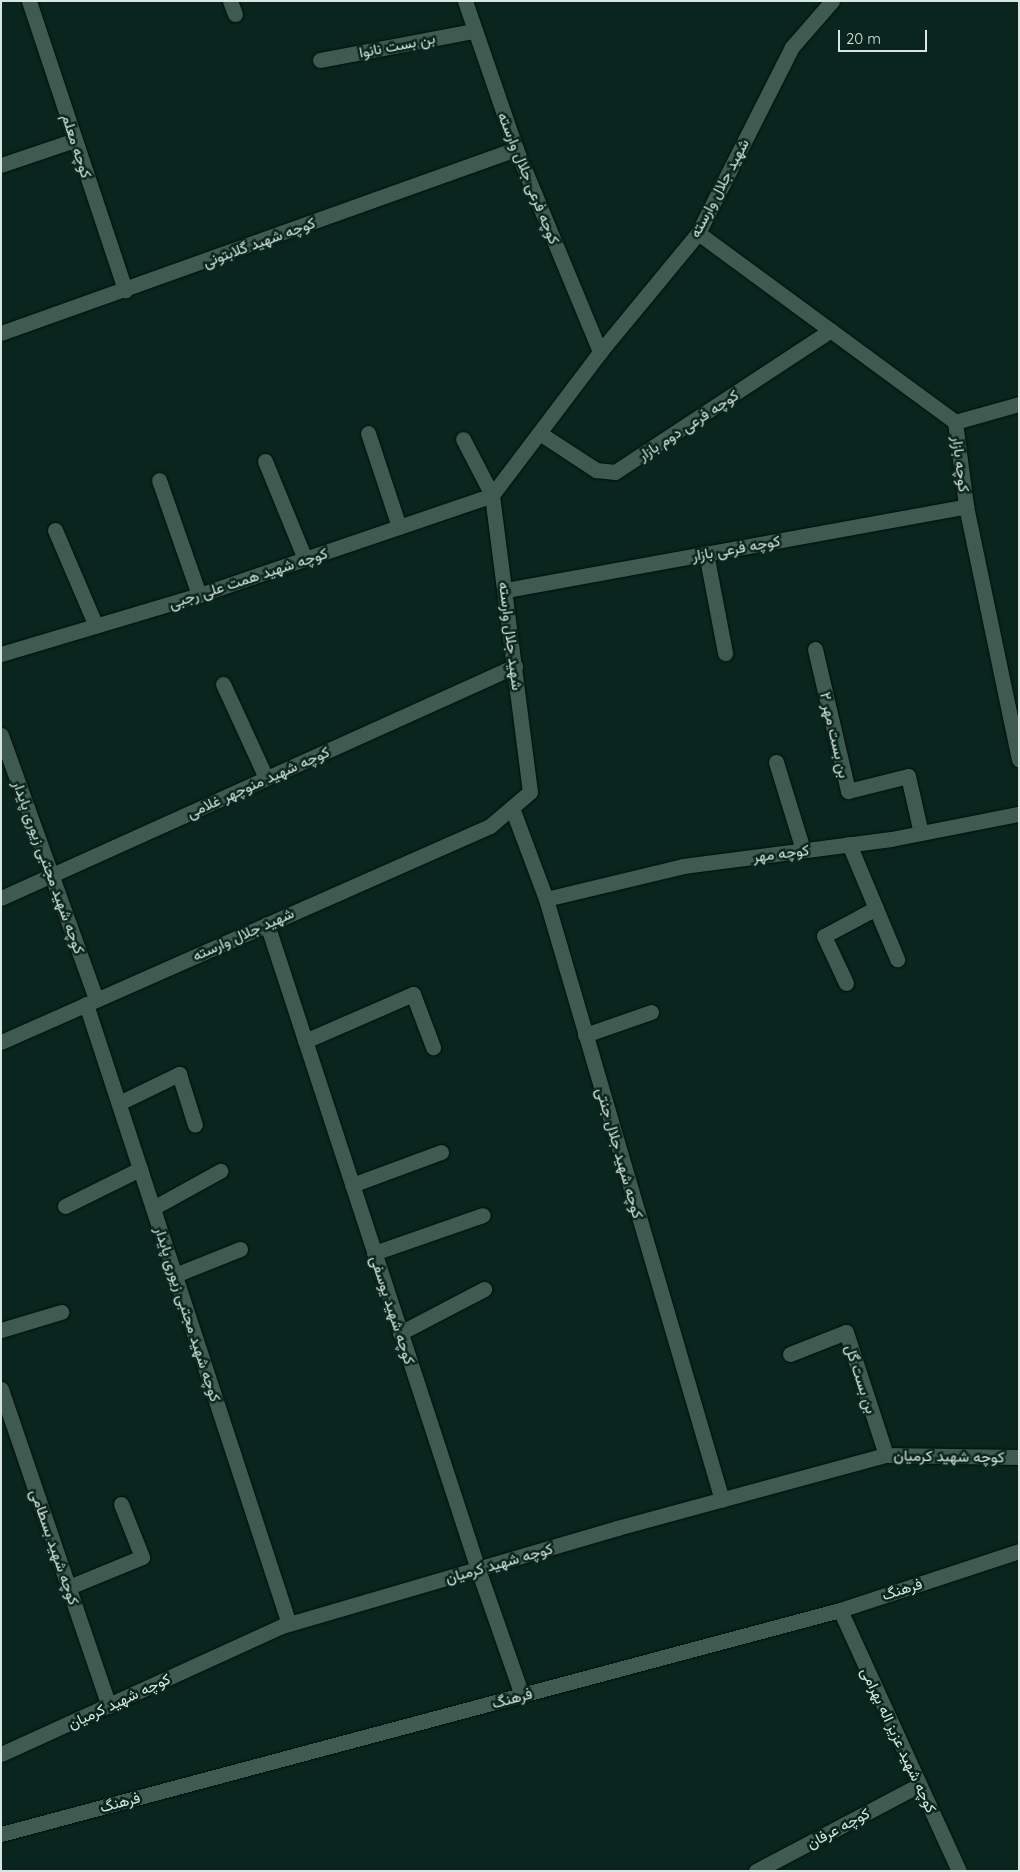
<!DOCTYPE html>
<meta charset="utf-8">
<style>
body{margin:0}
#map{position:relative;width:1020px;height:1872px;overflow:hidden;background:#0a251d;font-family:Quicksand,Vazirmatn,sans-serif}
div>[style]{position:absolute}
.roads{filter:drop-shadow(0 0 1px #000e07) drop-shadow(0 0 1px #000e07)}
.street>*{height:15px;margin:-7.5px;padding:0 7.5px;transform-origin:7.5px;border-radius:7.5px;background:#3f5a50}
.secondary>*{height:15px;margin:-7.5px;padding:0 7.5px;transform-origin:7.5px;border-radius:7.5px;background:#3f5a50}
span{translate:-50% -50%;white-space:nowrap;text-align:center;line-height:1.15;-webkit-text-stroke:5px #0a251d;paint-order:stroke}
.street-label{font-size:15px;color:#d8e7e1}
.frame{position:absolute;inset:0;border:2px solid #d8e7e1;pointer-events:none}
.scale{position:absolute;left:838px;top:30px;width:89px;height:22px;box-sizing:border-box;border:2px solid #d8e7e1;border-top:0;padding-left:6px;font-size:15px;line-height:18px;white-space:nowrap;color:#d8e7e1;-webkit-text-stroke:4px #0a251d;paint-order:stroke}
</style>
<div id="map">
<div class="roads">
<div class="street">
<div style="left:29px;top:1px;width:305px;rotate:71.6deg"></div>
<div style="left:230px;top:1px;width:14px;rotate:69deg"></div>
<div style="left:465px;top:1px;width:157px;rotate:71deg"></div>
<div style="left:516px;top:149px;width:220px;rotate:67.5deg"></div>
<div style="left:320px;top:60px;width:157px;rotate:-10.7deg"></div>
<div style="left:1px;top:165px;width:78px;rotate:-18.7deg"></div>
<div style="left:698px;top:233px;width:319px;rotate:36.3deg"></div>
<div style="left:955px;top:422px;width:85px;rotate:82.5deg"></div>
<div style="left:966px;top:506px;width:259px;rotate:78.2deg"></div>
<div style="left:1px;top:333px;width:547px;rotate:-19.66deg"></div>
<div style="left:955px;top:422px;width:66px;rotate:-15.7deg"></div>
<div style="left:368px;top:433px;width:99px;rotate:71.7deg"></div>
<div style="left:541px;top:434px;width:66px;rotate:33.2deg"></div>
<div style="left:596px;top:470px;width:19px;rotate:6deg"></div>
<div style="left:615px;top:472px;width:258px;rotate:-33.3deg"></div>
<div style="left:265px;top:461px;width:106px;rotate:67.8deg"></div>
<div style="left:159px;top:480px;width:122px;rotate:70.8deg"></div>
<div style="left:55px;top:530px;width:104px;rotate:66.9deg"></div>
<div style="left:706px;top:553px;width:102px;rotate:79.2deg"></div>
<div style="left:506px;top:590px;width:468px;rotate:-10.3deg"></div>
<div style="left:815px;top:649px;width:146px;rotate:76.9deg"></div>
<div style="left:848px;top:791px;width:62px;rotate:-14deg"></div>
<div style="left:908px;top:776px;width:58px;rotate:77.2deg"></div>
<div style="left:1px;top:654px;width:207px;rotate:-16.6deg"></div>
<div style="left:199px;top:595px;width:310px;rotate:-18.8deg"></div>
<div style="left:492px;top:495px;width:63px;rotate:-117.4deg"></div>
<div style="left:223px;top:684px;width:103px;rotate:65.4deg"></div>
<div style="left:1px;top:735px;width:281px;rotate:70.2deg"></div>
<div style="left:776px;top:762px;width:92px;rotate:72.9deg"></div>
<div style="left:512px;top:808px;width:97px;rotate:69.5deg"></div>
<div style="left:546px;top:899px;width:626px;rotate:73.68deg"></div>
<div style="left:849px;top:844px;width:125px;rotate:67.3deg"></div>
<div style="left:1px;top:898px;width:564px;rotate:-24.29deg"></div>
<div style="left:546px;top:899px;width:141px;rotate:-13.5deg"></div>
<div style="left:683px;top:866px;width:210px;rotate:-7.4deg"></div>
<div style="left:891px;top:839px;width:130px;rotate:-11.1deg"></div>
<div style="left:267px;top:924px;width:679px;rotate:71.89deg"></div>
<div style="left:478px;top:1569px;width:133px;rotate:70.8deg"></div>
<div style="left:846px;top:983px;width:52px;rotate:-115.1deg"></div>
<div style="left:824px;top:936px;width:59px;rotate:-28.3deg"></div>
<div style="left:86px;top:1004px;width:652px;rotate:71.87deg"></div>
<div style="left:585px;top:1035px;width:70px;rotate:-19.2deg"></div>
<div style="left:305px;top:1041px;width:118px;rotate:-23.5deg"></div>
<div style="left:413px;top:994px;width:57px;rotate:69.3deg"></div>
<div style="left:119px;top:1103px;width:67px;rotate:-25.8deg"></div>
<div style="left:179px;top:1074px;width:53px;rotate:72.6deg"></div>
<div style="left:352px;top:1185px;width:95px;rotate:-20.3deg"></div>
<div style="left:65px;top:1206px;width:84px;rotate:-26.3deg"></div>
<div style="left:153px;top:1208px;width:77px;rotate:-28.9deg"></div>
<div style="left:374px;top:1253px;width:115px;rotate:-19.2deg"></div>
<div style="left:175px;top:1275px;width:70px;rotate:-21.8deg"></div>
<div style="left:1px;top:1330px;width:63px;rotate:-16.7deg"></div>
<div style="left:400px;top:1333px;width:95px;rotate:-27.6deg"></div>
<div style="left:790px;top:1354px;width:60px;rotate:-21.4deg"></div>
<div style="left:846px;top:1332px;width:129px;rotate:72deg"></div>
<div style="left:1px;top:1389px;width:335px;rotate:71.2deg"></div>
<div style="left:69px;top:1587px;width:79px;rotate:-22.3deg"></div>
<div style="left:142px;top:1557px;width:57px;rotate:-111.6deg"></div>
<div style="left:840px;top:1610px;width:287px;rotate:65.5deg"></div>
<div style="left:1px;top:1754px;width:309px;rotate:-24.5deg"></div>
<div style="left:282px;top:1626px;width:349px;rotate:-16.3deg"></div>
<div style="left:617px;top:1528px;width:279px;rotate:-15.2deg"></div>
<div style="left:886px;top:1455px;width:133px;rotate:0.9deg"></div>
<div style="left:756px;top:1871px;width:184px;rotate:-27.8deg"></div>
</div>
<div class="secondary">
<div style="left:1px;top:1042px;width:535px;rotate:-23.83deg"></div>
<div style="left:490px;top:826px;width:52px;rotate:-40.4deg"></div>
<div style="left:530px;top:792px;width:299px;rotate:-97.3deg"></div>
<div style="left:492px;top:495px;width:179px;rotate:-52.9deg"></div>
<div style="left:600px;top:352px;width:154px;rotate:-50.5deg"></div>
<div style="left:698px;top:233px;width:208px;rotate:-63.2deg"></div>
<div style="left:792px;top:47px;width:61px;rotate:-49deg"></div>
<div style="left:1px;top:1834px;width:868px;rotate:-14.95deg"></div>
<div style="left:840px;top:1610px;width:188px;rotate:-18.2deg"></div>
</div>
</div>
<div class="street-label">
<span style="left:397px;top:45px;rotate:-11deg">بن بست نانوا</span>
<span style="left:77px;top:146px;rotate:72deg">کوچه معلم</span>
<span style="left:529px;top:178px;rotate:68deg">کوچه فرعی جلال وارسته</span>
<span style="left:719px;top:188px;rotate:-62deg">شهید جلال وارسته</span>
<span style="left:259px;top:242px;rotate:-20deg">کوچه شهید گلابتونی</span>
<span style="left:688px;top:425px;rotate:-33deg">کوچه فرعی دوم بازار</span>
<span style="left:961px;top:464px;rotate:83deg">کوچه بازار</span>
<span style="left:736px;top:548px;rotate:-10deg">کوچه فرعی بازار</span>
<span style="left:248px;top:578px;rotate:-18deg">کوچه شهید همت علی رجبی</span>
<span style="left:511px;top:636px;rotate:83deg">شهید جلال وارسته</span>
<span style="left:835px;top:735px;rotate:77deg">بن بست مهر ۲</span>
<span style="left:258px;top:782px;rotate:-24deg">کوچه شهید منوچهر غلامی</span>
<span style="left:781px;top:853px;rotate:-7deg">کوچه مهر</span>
<span style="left:49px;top:867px;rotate:70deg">کوچه شهید مجتبی زیوری پایدار</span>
<span style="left:243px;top:934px;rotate:-24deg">شهید جلال وارسته</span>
<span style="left:620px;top:1153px;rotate:74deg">کوچه شهید جلال جنتی</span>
<span style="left:393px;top:1310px;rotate:72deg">کوچه شهید یوسفی</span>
<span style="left:188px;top:1314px;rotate:72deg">کوچه شهید مجتبی زیوری پایدار</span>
<span style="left:861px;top:1379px;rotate:72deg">بن بست گل</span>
<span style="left:949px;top:1456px;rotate:1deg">کوچه شهید کرمیان</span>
<span style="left:55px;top:1547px;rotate:71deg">کوچه شهید بسطامی</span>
<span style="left:499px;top:1563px;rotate:-16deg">کوچه شهید کرمیان</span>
<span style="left:902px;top:1589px;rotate:-18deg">فرهنگ</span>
<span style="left:512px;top:1698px;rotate:-15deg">فرهنگ</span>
<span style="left:119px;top:1701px;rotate:-25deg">کوچه شهید کرمیان</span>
<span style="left:899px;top:1740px;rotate:65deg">کوچه شهید عزیز اله بهرامی</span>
<span style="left:120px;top:1802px;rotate:-15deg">فرهنگ</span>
<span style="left:838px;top:1828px;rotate:-28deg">کوچه عرفان</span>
</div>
<div class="frame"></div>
<div class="scale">20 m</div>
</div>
